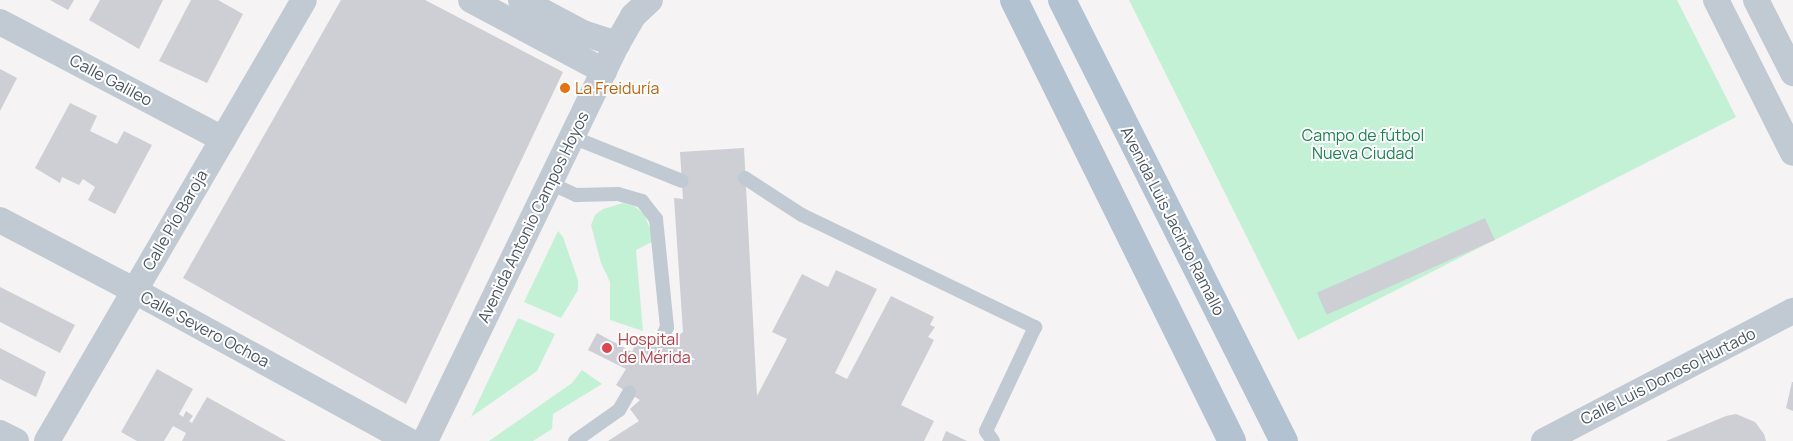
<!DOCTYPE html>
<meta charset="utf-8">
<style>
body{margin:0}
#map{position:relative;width:1793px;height:441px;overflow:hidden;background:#f5f3f3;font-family:Manrope,sans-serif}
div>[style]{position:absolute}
.green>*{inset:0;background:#c3f1d5}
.building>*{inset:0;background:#cdcfd5;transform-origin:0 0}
.lane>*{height:14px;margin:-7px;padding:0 7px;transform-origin:7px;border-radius:7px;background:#c1cad2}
.street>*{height:26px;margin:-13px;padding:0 13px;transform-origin:13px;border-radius:13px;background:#c1cad2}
.primary>*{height:28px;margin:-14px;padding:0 14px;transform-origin:14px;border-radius:14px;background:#b3c2d1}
.dots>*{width:14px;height:14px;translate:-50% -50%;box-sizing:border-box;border:2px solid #fff;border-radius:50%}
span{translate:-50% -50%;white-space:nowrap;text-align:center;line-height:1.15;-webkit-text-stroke:4px #fff;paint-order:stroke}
.street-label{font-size:16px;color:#4a5661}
.food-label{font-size:16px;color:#c56008}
.left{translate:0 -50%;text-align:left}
.park-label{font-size:16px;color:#17864f}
.health-label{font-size:16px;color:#be3a42}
</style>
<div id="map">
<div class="green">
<div style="clip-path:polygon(1129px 0,1677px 0,1736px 117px,1298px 340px)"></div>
<div style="clip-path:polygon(623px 203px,634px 206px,644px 214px,653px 236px,652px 242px,636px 250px,643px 331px,610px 320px,610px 282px,601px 263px,591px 225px,595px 215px,603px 209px)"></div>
<div style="clip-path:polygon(558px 231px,563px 237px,578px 280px,578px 290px,561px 318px,524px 302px)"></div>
<div style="clip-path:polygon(518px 318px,555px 334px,537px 371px,471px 417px)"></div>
<div style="clip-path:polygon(582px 370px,602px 384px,553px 414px,552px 429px,533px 441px,489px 441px,572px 383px)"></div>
</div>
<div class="building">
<div style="clip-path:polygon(50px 0,74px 0,68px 10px)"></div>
<div style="clip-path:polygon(100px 0,163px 0,139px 49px,89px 20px)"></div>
<div style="clip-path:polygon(191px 0,218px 0,243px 14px,207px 83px,159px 61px)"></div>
<div style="clip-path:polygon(341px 0,425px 0,563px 72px,406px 404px,183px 278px)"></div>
<div style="clip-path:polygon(0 69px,17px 78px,0 111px)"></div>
<div style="clip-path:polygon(70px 103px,97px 116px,90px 131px,117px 144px,124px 131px,152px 145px,115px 214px,88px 200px,95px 187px,83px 179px,79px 185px,62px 177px,60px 183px,35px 168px)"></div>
<div style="clip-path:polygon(744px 148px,757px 396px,787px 339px,772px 332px,802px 274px,828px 287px,836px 270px,877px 289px,835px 373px,847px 379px,891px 296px,934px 317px,930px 325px,935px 327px,928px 337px,934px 340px,901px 405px,934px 421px,924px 441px,608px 441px,639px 421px,630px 409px,640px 400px,616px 385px,626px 369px,588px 350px,597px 333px,632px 352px,640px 334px,667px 344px,683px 332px,674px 198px,683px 199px,680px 152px)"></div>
<div style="left:1485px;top:218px;width:24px;height:184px;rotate:66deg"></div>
<div style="clip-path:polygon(0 287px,75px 325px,60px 353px,0 322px)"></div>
<div style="clip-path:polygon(0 348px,46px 372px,36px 397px,0 379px)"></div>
<div style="clip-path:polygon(157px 369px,193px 389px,179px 414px,183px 417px,186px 411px,193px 416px,189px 421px,192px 423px,207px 397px,286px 441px,182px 441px,186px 433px,173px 426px,164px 441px,137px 441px,121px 432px)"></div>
<div style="clip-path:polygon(1792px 382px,1793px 382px,1793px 411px,1786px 408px)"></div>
<div style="clip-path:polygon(1736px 414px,1755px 422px,1764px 434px,1766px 441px,1666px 441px,1726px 416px)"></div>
<div style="clip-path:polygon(946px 431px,967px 441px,942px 441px)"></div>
</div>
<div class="lane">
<div style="left:572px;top:137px;width:118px;rotate:21.8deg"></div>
<div style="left:745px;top:178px;width:68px;rotate:33deg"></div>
<div style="left:802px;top:215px;width:259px;rotate:25.7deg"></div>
<div style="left:1035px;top:327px;width:115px;rotate:115.2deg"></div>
<div style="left:986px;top:431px;width:12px;rotate:55deg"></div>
<div style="left:550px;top:183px;width:29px;rotate:25deg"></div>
<div style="left:576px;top:195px;width:42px;rotate:-1.4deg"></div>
<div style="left:618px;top:194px;width:25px;rotate:16deg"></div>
<div style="left:642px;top:201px;width:23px;rotate:52deg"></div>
<div style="left:656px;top:219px;width:109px;rotate:84.2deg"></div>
<div style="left:667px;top:327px;width:17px;rotate:115deg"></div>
<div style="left:575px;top:441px;width:54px;rotate:-35.2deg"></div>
<div style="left:619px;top:410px;width:20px;rotate:-60deg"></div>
</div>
<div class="street">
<div style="left:471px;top:0;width:151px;rotate:28.1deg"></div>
<div style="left:521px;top:0;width:70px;rotate:28deg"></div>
<div style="left:583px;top:33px;width:36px;rotate:18deg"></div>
<div style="left:1716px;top:0;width:171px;rotate:63.3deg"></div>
<div style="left:1756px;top:0;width:82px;rotate:63.1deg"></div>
<div style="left:0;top:22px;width:252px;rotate:27.7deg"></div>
<div style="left:0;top:220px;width:153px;rotate:27.7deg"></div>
<div style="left:135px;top:291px;width:312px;rotate:28.7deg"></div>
<div style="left:0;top:433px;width:18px;rotate:27deg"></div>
<div style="left:47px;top:441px;width:510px;rotate:-59.77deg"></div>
<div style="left:425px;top:441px;width:441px;rotate:-64.2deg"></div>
<div style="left:617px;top:44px;width:32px;rotate:-60deg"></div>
<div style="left:633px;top:16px;width:23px;rotate:-43deg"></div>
<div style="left:1544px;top:441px;width:281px;rotate:-27.6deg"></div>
</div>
<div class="primary">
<div style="left:1014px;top:0;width:492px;rotate:63.7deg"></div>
<div style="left:1062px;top:0;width:494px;rotate:63.3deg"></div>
</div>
<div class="dots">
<div style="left:565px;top:88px;background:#e8710a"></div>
<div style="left:607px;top:348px;background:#e0444e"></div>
</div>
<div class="street-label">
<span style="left:111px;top:80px;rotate:28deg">Calle Galileo</span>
<span style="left:533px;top:217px;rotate:-64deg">Avenida Antonio Campos Hoyos</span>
<span style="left:175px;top:220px;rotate:-60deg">Calle Pío Baroja</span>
<span style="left:1173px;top:221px;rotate:63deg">Avenida Luis Jacinto Ramallo</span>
<span style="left:205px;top:329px;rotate:28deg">Calle Severo Ochoa</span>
<span style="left:1668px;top:376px;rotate:-27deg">Calle Luis Donoso Hurtado</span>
</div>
<div class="food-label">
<span class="left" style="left:575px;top:88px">La Freiduría</span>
</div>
<div class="park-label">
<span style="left:1363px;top:144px">Campo de fútbol<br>Nueva Ciudad</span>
</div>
<div class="health-label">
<span class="left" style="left:618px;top:348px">Hospital<br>de Mérida</span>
</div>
</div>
